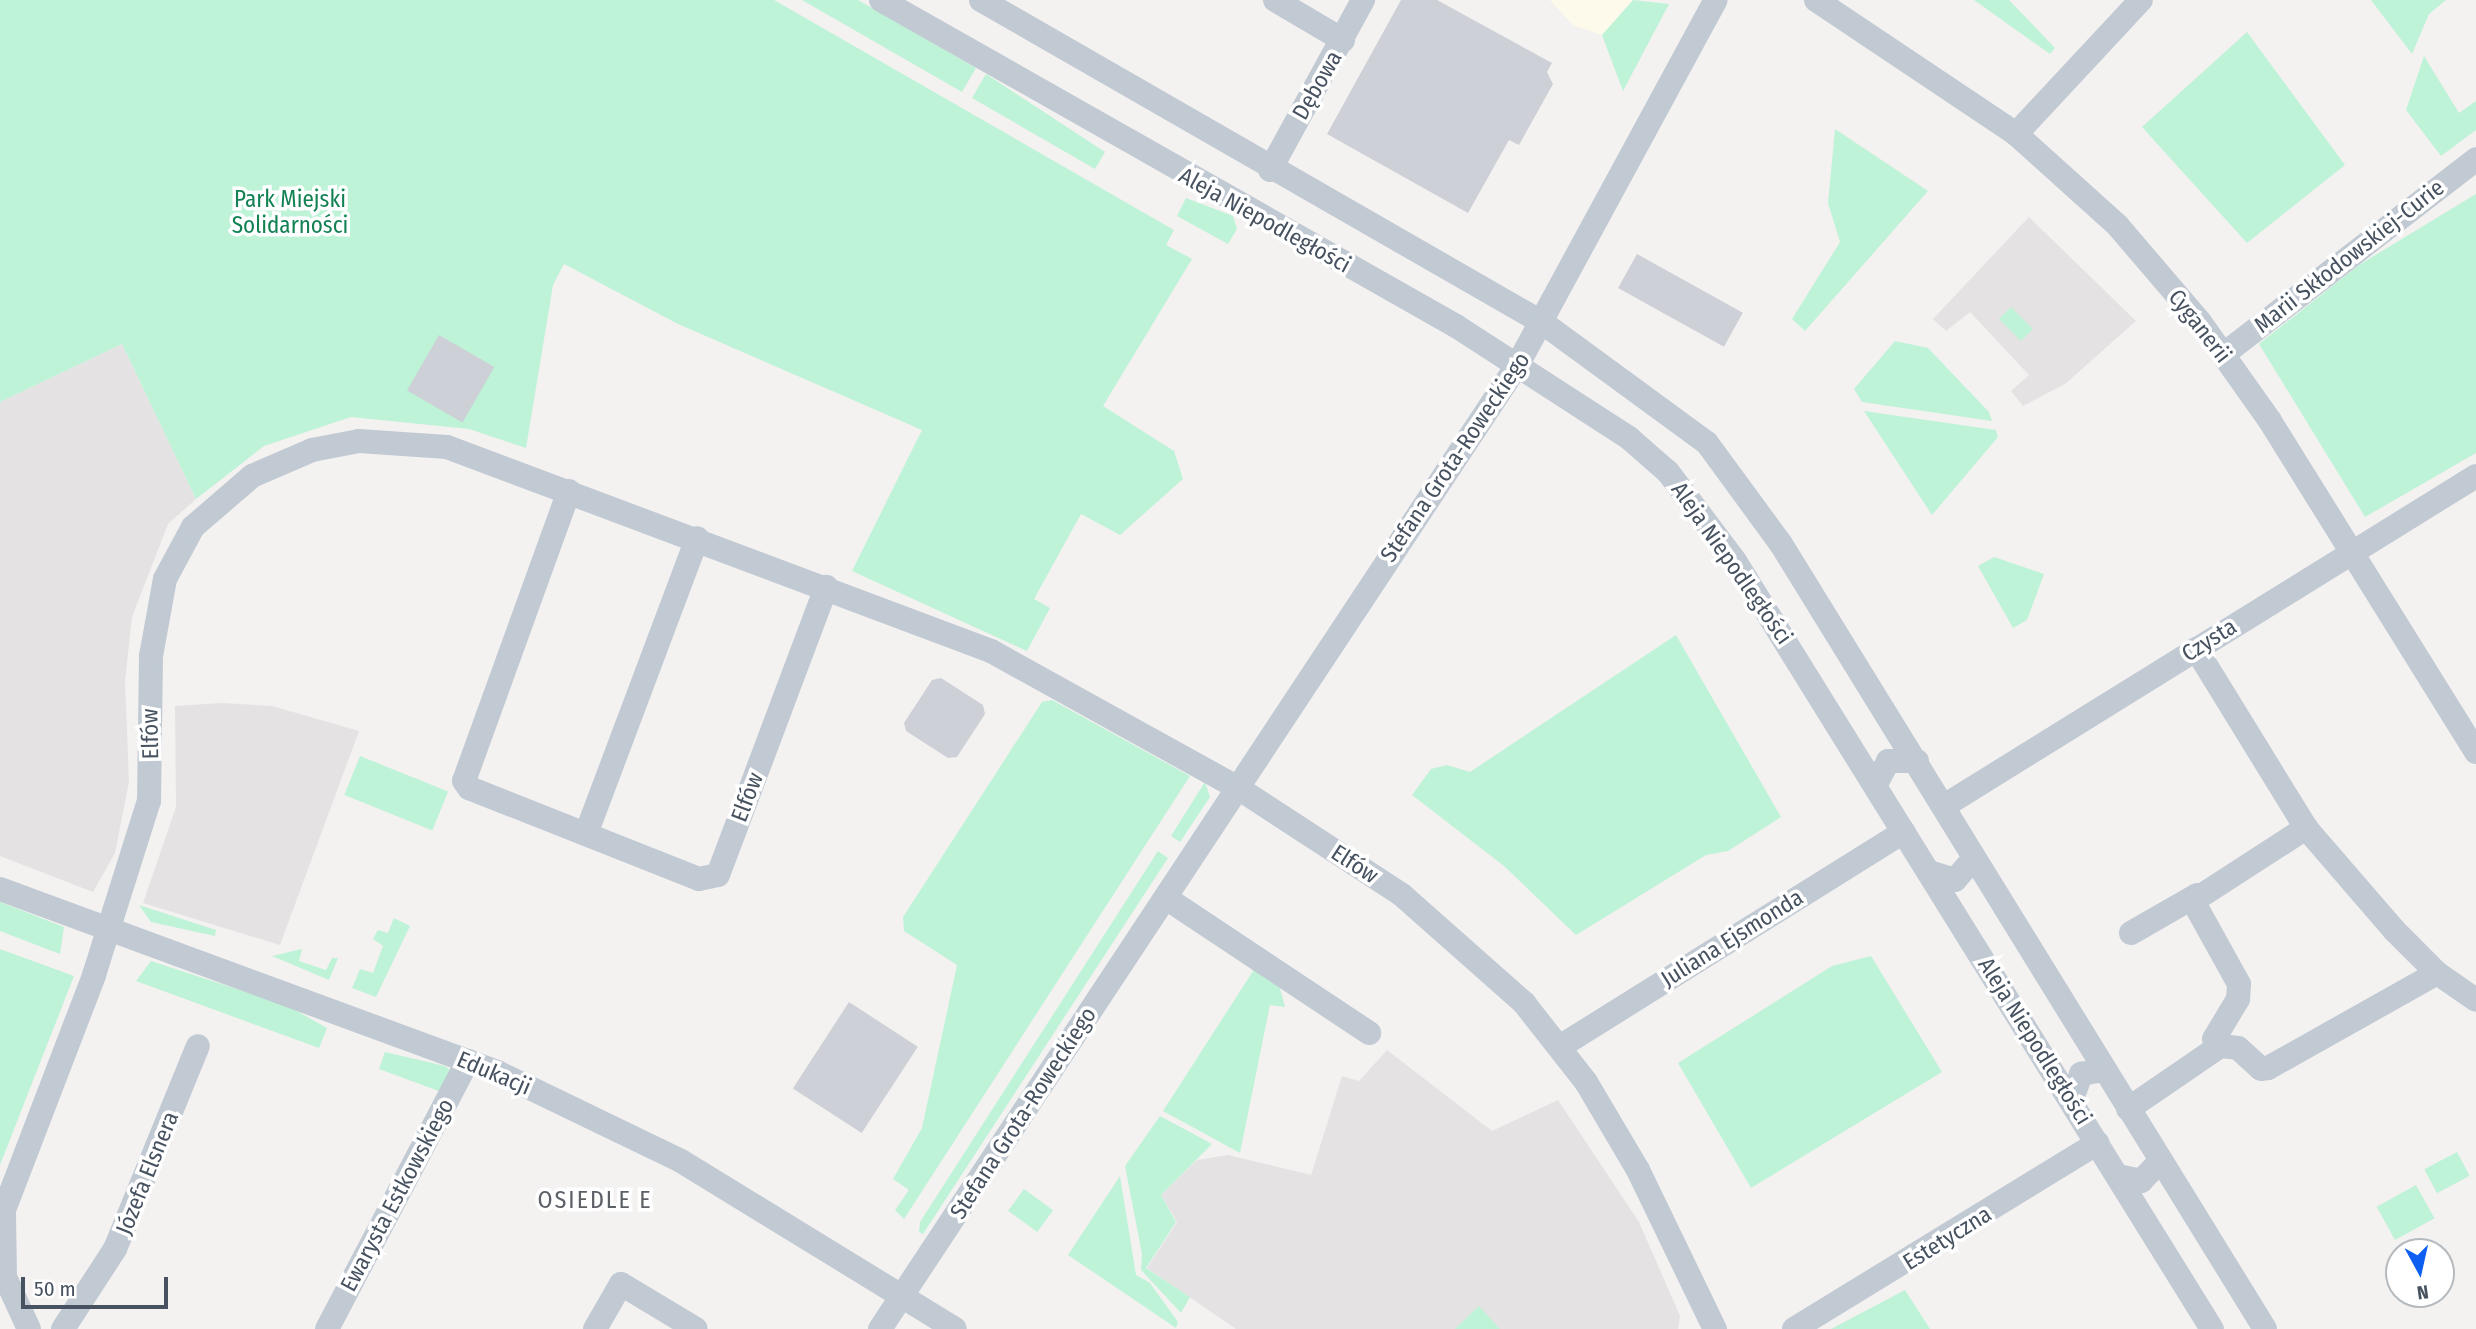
<!DOCTYPE html>
<meta charset="utf-8">
<style>
body{margin:0}
#map{position:relative;width:2476px;height:1329px;overflow:hidden;background:#f4f1f1;font-family:"Fira Sans Condensed",sans-serif}
div>[style]{position:absolute}
.commercial>*{inset:0;background:#fdfaeb}
.education>*{inset:0;background:#e5e2e3}
.green>*{inset:0;background:#bef3d7;transform-origin:0 0}
.building>*{inset:0;background:#cdd0d6;transform-origin:0 0}
.minor>*{height:24px;margin:-12px;padding:0 12px;transform-origin:12px;border-radius:12px;background:#c1cad3}
span{translate:-50% -50%;white-space:nowrap;text-align:center;line-height:1.15;-webkit-text-stroke:7px #fff;paint-order:stroke}
.street-label{font-size:23px;color:#475260}
.park-label{font-size:23px;color:#128253}
.neighbourhood-label{font-size:24px;color:#5d6167;letter-spacing:2px}
.north{position:absolute;left:2385px;top:1238px;width:70px;height:70px;box-sizing:border-box;background:#fff;border:2px solid #b5babf;border-radius:50%;rotate:172deg;font-size:19px;font-weight:700;line-height:28px;text-align:center;color:#475260}
.north::after{content:'';display:block;margin:auto;width:24px;height:32px;background:#0e5ff1;clip-path:polygon(50% 0,100% 100%,50% 72%,0 100%)}
.scale{position:absolute;left:21px;top:1277px;width:147px;height:32px;box-sizing:border-box;border:4px solid #475260;border-top:0;padding-left:9px;font-size:21px;line-height:24px;white-space:nowrap;color:#475260;-webkit-text-stroke:5px #fff;paint-order:stroke}
</style>
<div id="map">
<div class="commercial">
<div style="clip-path:polygon(1550px 0,1633px 0,1602px 35px,1573px 25px)"></div>
</div>
<div class="education">
<div style="clip-path:polygon(2029px 217px,2136px 321px,2065px 384px,2023px 406px,2011px 391px,2029px 375px,1970px 312px,1946px 331px,1933px 319px)"></div>
<div style="clip-path:polygon(122px 344px,196px 499px,168px 524px,132px 617px,125px 681px,129px 782px,115px 853px,93px 892px,0 856px,0 402px)"></div>
<div style="clip-path:polygon(223px 703px,272px 706px,359px 731px,280px 945px,143px 903px,176px 807px,175px 706px)"></div>
<div style="clip-path:polygon(1387px 1050px,1492px 1131px,1558px 1100px,1639px 1222px,1680px 1316px,1678px 1329px,1236px 1329px,1147px 1268px,1177px 1222px,1161px 1195px,1197px 1160px,1228px 1155px,1311px 1175px,1342px 1076px,1359px 1081px)"></div>
</div>
<div class="green">
<div style="clip-path:polygon(0 0,774px 0,1174px 230px,1166px 245px,1192px 259px,1103px 406px,1174px 451px,1183px 479px,1120px 535px,1081px 514px,1034px 599px,1050px 608px,1027px 651px,852px 571px,922px 430px,678px 324px,564px 264px,553px 285px,526px 448px,469px 429px,351px 417px,264px 446px,196px 499px,122px 344px,0 402px)"></div>
<div style="clip-path:polygon(802px 0,858px 0,976px 68px,962px 92px)"></div>
<div style="clip-path:polygon(1633px 0,1669px 4px,1623px 91px,1602px 35px)"></div>
<div style="clip-path:polygon(1974px 0,2009px 0,2055px 48px,2050px 54px)"></div>
<div style="clip-path:polygon(2371px 0,2446px 0,2429px 14px,2412px 54px)"></div>
<div style="clip-path:polygon(2247px 32px,2345px 165px,2247px 243px,2142px 127px)"></div>
<div style="clip-path:polygon(2424px 56px,2459px 113px,2476px 101px,2476px 130px,2441px 156px,2406px 110px)"></div>
<div style="clip-path:polygon(986px 74px,1105px 152px,1095px 169px,972px 98px)"></div>
<div style="clip-path:polygon(1835px 129px,1928px 191px,1805px 331px,1792px 319px,1840px 242px,1828px 203px)"></div>
<div style="clip-path:polygon(2476px 194px,2476px 453px,2365px 517px,2259px 344px,2359px 265px)"></div>
<div style="clip-path:polygon(1186px 198px,1233px 216px,1237px 229px,1228px 244px,1177px 216px)"></div>
<div style="left:2011px;top:307px;width:31px;height:17px;rotate:45deg"></div>
<div style="clip-path:polygon(1895px 341px,1928px 348px,1989px 412px,1992px 421px,1862px 402px,1854px 389px)"></div>
<div style="clip-path:polygon(1864px 411px,1996px 430px,1998px 437px,1932px 515px)"></div>
<div style="clip-path:polygon(1994px 557px,2044px 574px,2027px 620px,2013px 628px,1978px 566px)"></div>
<div style="clip-path:polygon(1676px 635px,1781px 817px,1728px 851px,1706px 855px,1576px 935px,1504px 866px,1412px 795px,1431px 769px,1447px 765px,1470px 772px)"></div>
<div style="clip-path:polygon(1052px 700px,1190px 776px,904px 1219px,895px 1210px,909px 1190px,893px 1179px,922px 1128px,957px 965px,904px 931px,903px 917px,1042px 702px)"></div>
<div style="left:360px;top:756px;width:95px;height:42px;rotate:22deg"></div>
<div style="clip-path:polygon(1205px 782px,1210px 797px,1180px 842px,1171px 836px)"></div>
<div style="clip-path:polygon(1158px 851px,1168px 858px,923px 1234px,919px 1232px,920px 1222px)"></div>
<div style="clip-path:polygon(0 902px,64px 927px,60px 954px,0 931px)"></div>
<div style="clip-path:polygon(139px 905px,216px 930px,215px 936px,151px 922px)"></div>
<div style="clip-path:polygon(394px 918px,410px 926px,376px 997px,352px 988px,360px 969px,373px 973px,383px 946px,373px 939px,378px 930px,388px 933px)"></div>
<div style="clip-path:polygon(0 949px,74px 976px,0 1165px)"></div>
<div style="clip-path:polygon(302px 949px,299px 961px,326px 970px,332px 958px,338px 958px,329px 980px,272px 956px)"></div>
<div style="clip-path:polygon(1871px 956px,1942px 1072px,1751px 1188px,1678px 1063px,1832px 966px)"></div>
<div style="clip-path:polygon(151px 961px,286px 1005px,327px 1028px,319px 1048px,136px 981px)"></div>
<div style="clip-path:polygon(1255px 968px,1278px 981px,1285px 1007px,1270px 1005px,1240px 1153px,1163px 1111px)"></div>
<div style="clip-path:polygon(385px 1052px,445px 1066px,450px 1070px,444px 1093px,379px 1069px)"></div>
<div style="clip-path:polygon(1160px 1116px,1212px 1144px,1161px 1195px,1176px 1222px,1146px 1268px,1190px 1297px,1181px 1313px,1141px 1270px,1142px 1254px,1125px 1166px)"></div>
<div style="left:2457px;top:1152px;width:27px;height:37px;rotate:62deg"></div>
<div style="clip-path:polygon(1120px 1176px,1136px 1275px,1150px 1283px,1178px 1322px,1176px 1328px,1068px 1255px)"></div>
<div style="left:2416px;top:1185px;width:38px;height:45px;rotate:61deg"></div>
<div style="left:1024px;top:1189px;width:36px;height:27px;rotate:36deg"></div>
<div style="clip-path:polygon(1905px 1290px,1930px 1329px,1831px 1329px)"></div>
<div style="clip-path:polygon(1479px 1306px,1500px 1329px,1455px 1329px)"></div>
</div>
<div class="building">
<div style="clip-path:polygon(1401px 0,1437px 0,1552px 63px,1547px 72px,1553px 84px,1519px 145px,1509px 140px,1468px 213px,1327px 134px)"></div>
<div style="left:1637px;top:254px;width:121px;height:39px;rotate:29deg"></div>
<div style="left:439px;top:335px;width:64px;height:64px;rotate:30deg"></div>
<div style="clip-path:polygon(941px 678px,983px 705px,985px 714px,957px 757px,948px 758px,906px 731px,904px 723px,932px 680px)"></div>
<div style="left:849px;top:1002px;width:82px;height:103px;rotate:33deg"></div>
</div>
<div class="minor">
<div style="left:881px;top:0;width:661px;rotate:29.55deg"></div>
<div style="left:1456px;top:326px;width:206px;rotate:32.9deg"></div>
<div style="left:1629px;top:438px;width:52px;rotate:41.1deg"></div>
<div style="left:1668px;top:472px;width:111px;rotate:53deg"></div>
<div style="left:1735px;top:561px;width:904px;rotate:58.16deg"></div>
<div style="left:981px;top:0;width:648px;rotate:29.89deg"></div>
<div style="left:1543px;top:323px;width:203px;rotate:36.2deg"></div>
<div style="left:1707px;top:443px;width:125px;rotate:53.8deg"></div>
<div style="left:1781px;top:544px;width:922px;rotate:58.34deg"></div>
<div style="left:1275px;top:0;width:79px;rotate:30.5deg"></div>
<div style="left:1816px;top:0;width:241px;rotate:33.8deg"></div>
<div style="left:2016px;top:134px;width:137px;rotate:42deg"></div>
<div style="left:2118px;top:226px;width:126px;rotate:49.5deg"></div>
<div style="left:2200px;top:322px;width:121px;rotate:54.7deg"></div>
<div style="left:2270px;top:421px;width:390px;rotate:58.1deg"></div>
<div style="left:2016px;top:134px;width:183px;rotate:-47deg"></div>
<div style="left:1270px;top:170px;width:194px;rotate:-61.3deg"></div>
<div style="left:2224px;top:354px;width:319px;rotate:-37.7deg"></div>
<div style="left:569px;top:491px;width:308px;rotate:109.9deg"></div>
<div style="left:464px;top:781px;width:9px;rotate:54deg"></div>
<div style="left:469px;top:788px;width:247px;rotate:21.6deg"></div>
<div style="left:699px;top:879px;width:19px;rotate:-12deg"></div>
<div style="left:718px;top:875px;width:308px;rotate:-69.4deg"></div>
<div style="left:2196px;top:649px;width:210px;rotate:58.4deg"></div>
<div style="left:2306px;top:828px;width:135px;rotate:49.2deg"></div>
<div style="left:2394px;top:930px;width:61px;rotate:45deg"></div>
<div style="left:2437px;top:973px;width:47px;rotate:34.7deg"></div>
<div style="left:1876px;top:784px;width:26px;rotate:-62deg"></div>
<div style="left:1888px;top:761px;width:29px"></div>
<div style="left:1944px;top:806px;width:626px;rotate:-31.81deg"></div>
<div style="left:586px;top:834px;width:316px;rotate:-69.4deg"></div>
<div style="left:1929px;top:872px;width:27px;rotate:17deg"></div>
<div style="left:1955px;top:880px;width:29px;rotate:-49deg"></div>
<div style="left:0;top:889px;width:530px;rotate:20.21deg"></div>
<div style="left:497px;top:1072px;width:204px;rotate:25.8deg"></div>
<div style="left:681px;top:1161px;width:321px;rotate:31.5deg"></div>
<div style="left:1166px;top:898px;width:244px;rotate:33.6deg"></div>
<div style="left:2131px;top:933px;width:76px;rotate:-29.9deg"></div>
<div style="left:2214px;top:1039px;width:47px;rotate:-59deg"></div>
<div style="left:2238px;top:999px;width:15px;rotate:-86deg"></div>
<div style="left:2239px;top:984px;width:95px;rotate:-119deg"></div>
<div style="left:2193px;top:901px;width:135px;rotate:-32.9deg"></div>
<div style="left:1561px;top:1046px;width:404px;rotate:-32deg"></div>
<div style="left:2072px;top:1099px;width:27px;rotate:-70deg"></div>
<div style="left:2081px;top:1074px;width:23px;rotate:-10deg"></div>
<div style="left:2128px;top:1109px;width:112px;rotate:-34.4deg"></div>
<div style="left:2220px;top:1046px;width:18px;rotate:6deg"></div>
<div style="left:2238px;top:1048px;width:31px;rotate:42deg"></div>
<div style="left:2261px;top:1069px;width:7px;rotate:-8deg"></div>
<div style="left:2268px;top:1068px;width:194px;rotate:-29.3deg"></div>
<div style="left:2118px;top:1176px;width:24px;rotate:12deg"></div>
<div style="left:2141px;top:1181px;width:28px;rotate:-46deg"></div>
<div style="left:29px;top:1329px;width:57px;rotate:-114.8deg"></div>
<div style="left:5px;top:1277px;width:67px;rotate:-90.9deg"></div>
<div style="left:4px;top:1210px;width:252px;rotate:-69deg"></div>
<div style="left:94px;top:975px;width:182px;rotate:-72.5deg"></div>
<div style="left:149px;top:801px;width:145px;rotate:-89.2deg"></div>
<div style="left:151px;top:656px;width:78px;rotate:-79.7deg"></div>
<div style="left:165px;top:579px;width:59px;rotate:-61.7deg"></div>
<div style="left:193px;top:527px;width:78px;rotate:-40.8deg"></div>
<div style="left:252px;top:476px;width:65px;rotate:-23.4deg"></div>
<div style="left:312px;top:450px;width:48px;rotate:-10.8deg"></div>
<div style="left:359px;top:441px;width:88px;rotate:3.9deg"></div>
<div style="left:447px;top:447px;width:581px;rotate:20.56deg"></div>
<div style="left:991px;top:651px;width:282px;rotate:29deg"></div>
<div style="left:1238px;top:788px;width:196px;rotate:33.1deg"></div>
<div style="left:1402px;top:895px;width:163px;rotate:41.5deg"></div>
<div style="left:1524px;top:1003px;width:100px;rotate:51.9deg"></div>
<div style="left:1586px;top:1082px;width:102px;rotate:59.4deg"></div>
<div style="left:1638px;top:1170px;width:177px;rotate:64.2deg"></div>
<div style="left:63px;top:1329px;width:95px;rotate:-57deg"></div>
<div style="left:115px;top:1249px;width:219px;rotate:-67.8deg"></div>
<div style="left:327px;top:1329px;width:303px;rotate:-62.3deg"></div>
<div style="left:595px;top:1329px;width:52px;rotate:-60deg"></div>
<div style="left:621px;top:1284px;width:87px;rotate:31deg"></div>
<div style="left:880px;top:1329px;width:1157px;rotate:-56.53deg"></div>
<div style="left:1518px;top:364px;width:414px;rotate:-61.5deg"></div>
<div style="left:1794px;top:1329px;width:356px;rotate:-31.5deg"></div>
</div>
<div class="street-label">
<span style="left:1317px;top:85px;rotate:-60deg">Dębowa</span>
<span style="left:1265px;top:220px;rotate:29deg">Aleja Niepodległości</span>
<span style="left:2349px;top:256px;rotate:-38deg">Marii Skłodowskiej-Curie</span>
<span style="left:2200px;top:326px;rotate:52deg">Cyganerii</span>
<span style="left:1455px;top:457px;rotate:-56deg">Stefana Grota-Roweckiego</span>
<span style="left:1732px;top:563px;rotate:55deg">Aleja Niepodległości</span>
<span style="left:2209px;top:640px;rotate:-32deg">Czysta</span>
<span style="left:150px;top:734px;rotate:-91deg">Elfów</span>
<span style="left:747px;top:797px;rotate:-69deg">Elfów</span>
<span style="left:1355px;top:864px;rotate:33deg">Elfów</span>
<span style="left:1732px;top:938px;rotate:-32deg">Juliana Ejsmonda</span>
<span style="left:2035px;top:1041px;rotate:58deg">Aleja Niepodległości</span>
<span style="left:494px;top:1073px;rotate:23deg">Edukacji</span>
<span style="left:1023px;top:1113px;rotate:-57deg">Stefana Grota-Roweckiego</span>
<span style="left:147px;top:1173px;rotate:-68deg">Józefa Elsnera</span>
<span style="left:397px;top:1195px;rotate:-62deg">Ewarysta Estkowskiego</span>
<span style="left:1947px;top:1238px;rotate:-32deg">Estetyczna</span>
</div>
<div class="park-label">
<span style="left:290px;top:212px">Park Miejski<br>Solidarności</span>
</div>
<div class="neighbourhood-label">
<span style="left:595px;top:1201px">OSIEDLE E</span>
</div>
<div class="north">N</div>
<div class="scale">50 m</div>
</div>
